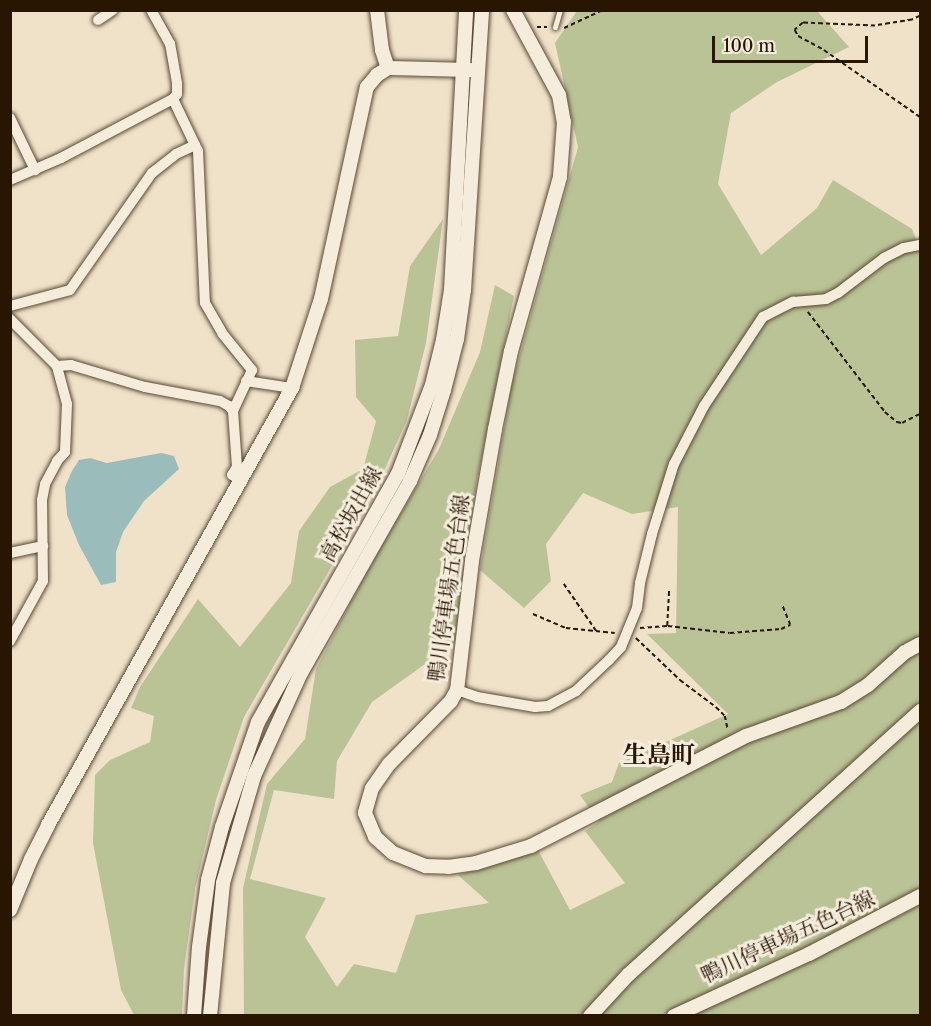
<!DOCTYPE html>
<meta charset="utf-8">
<style>
body{margin:0}
#map{position:relative;width:931px;height:1026px;overflow:hidden;background:#efe2c9;font-family:"Libre Caslon Text","Noto Serif JP",serif}
div>[style]{position:absolute}
.green>*{inset:0;background:#bac396}
.water>*{inset:0;background:#9abdbb}
.path>*{height:1.5px;margin-top:-0.75px;transform-origin:0;background:repeating-linear-gradient(90deg,#281502 0 4.5px,transparent 0 7.5px)}
.roads{filter:drop-shadow(0 0 2px #5a4834) drop-shadow(0 0 2px #5a4834)}
.lane>*{height:5px;margin:-2.5px;padding:0 2.5px;transform-origin:2.5px;border-radius:2.5px;background:#f5ecdc}
.street>*{height:10px;margin:-5px;padding:0 5px;transform-origin:5px;border-radius:5px;background:#f5ecdc}
.secondary>*{height:14px;margin:-7px;padding:0 7px;transform-origin:7px;border-radius:7px;background:#f5ecdc}
span{translate:-50% -50%;white-space:nowrap;text-align:center;line-height:1.15;-webkit-text-stroke:6px #f5ecdc;paint-order:stroke}
.street-label{font-size:21px;color:#281502}
.quarter-label{font-size:24px;color:#281502;font-weight:700}
.frame{position:absolute;inset:0;border:12px solid #281502;pointer-events:none}
.scale{position:absolute;left:712px;top:36px;width:156px;height:27px;box-sizing:border-box;border:3px solid #281502;border-top:0;padding-left:8px;font-size:18px;line-height:21px;white-space:nowrap;color:#281502;-webkit-text-stroke:4px #f5ecdc;paint-order:stroke}
</style>
<div id="map">
<div class="green">
<div style="clip-path:polygon(577px 11px,817px 11px,849px 47px,777px 82px,731px 113px,718px 184px,761px 255px,817px 208px,833px 180px,912px 229px,920px 250px,920px 1015px,244px 1016px,243px 888px,267px 784px,305px 739px,316px 669px,369px 567px,439px 449px,480px 352px,495px 285px,514px 296px,476px 485px,456px 642px,372px 702px,337px 761px,334px 799px,274px 790px,250px 879px,326px 898px,305px 937px,337px 987px,354px 964px,396px 973px,416px 915px,489px 903px,458px 875px,538px 850px,570px 910px,625px 883px,585px 831px,599px 822px,580px 795px,612px 782px,619px 763px,728px 714px,647px 634px,676px 633px,678px 507px,632px 514px,583px 493px,546px 544px,551px 581px,524px 608px,480px 570px,512px 383px,578px 147px,555px 43px)"></div>
<div style="clip-path:polygon(443px 219px,426px 343px,407px 420px,373px 495px,244px 717px,216px 800px,195px 889px,184px 969px,182px 1015px,134px 1015px,121px 990px,93px 843px,95px 775px,110px 760px,150px 742px,154px 716px,131px 708px,140px 687px,198px 599px,240px 647px,291px 583px,299px 531px,330px 487px,363px 469px,376px 421px,356px 397px,355px 340px,398px 336px,410px 266px)"></div>
</div>
<div class="water">
<div style="clip-path:polygon(161px 453px,174px 456px,179px 469px,144px 501px,123px 532px,116px 552px,116px 582px,101px 585px,79px 545px,67px 515px,65px 487px,72px 471px,79px 460px,90px 458px,107px 463px)"></div>
</div>
<div class="path">
<div style="left:920px;top:16px;width:9px;rotate:153deg"></div>
<div style="left:912px;top:20px;width:37px;rotate:171deg"></div>
<div style="left:875px;top:26px;width:72px;rotate:-177.6deg"></div>
<div style="left:803px;top:23px;width:11px;rotate:139deg"></div>
<div style="left:795px;top:30px;width:7px;rotate:63deg"></div>
<div style="left:798px;top:36px;width:30px;rotate:28deg"></div>
<div style="left:824px;top:50px;width:117px;rotate:34.9deg"></div>
<div style="left:537px;top:27px;width:10px"></div>
<div style="left:564px;top:28px;width:43px;rotate:-24.8deg"></div>
<div style="left:808px;top:312px;width:126px;rotate:52.4deg"></div>
<div style="left:885px;top:412px;width:16px;rotate:40deg"></div>
<div style="left:897px;top:422px;width:5px;rotate:11deg"></div>
<div style="left:902px;top:423px;width:20px;rotate:-27deg"></div>
<div style="left:564px;top:584px;width:58px;rotate:55.5deg"></div>
<div style="left:533px;top:614px;width:36px;rotate:23deg"></div>
<div style="left:566px;top:628px;width:49px;rotate:5.8deg"></div>
<div style="left:668px;top:626px;width:62px;rotate:6.4deg"></div>
<div style="left:730px;top:633px;width:51px;rotate:-4.5deg"></div>
<div style="left:781px;top:629px;width:10px;rotate:-24deg"></div>
<div style="left:790px;top:625px;width:22px;rotate:-112deg"></div>
<div style="left:640px;top:628px;width:27px;rotate:-4deg"></div>
<div style="left:667px;top:626px;width:35px;rotate:-87deg"></div>
<div style="left:636px;top:638px;width:61px;rotate:43.7deg"></div>
<div style="left:680px;top:680px;width:45px;rotate:36.9deg"></div>
<div style="left:716px;top:707px;width:13px;rotate:45deg"></div>
<div style="left:725px;top:716px;width:14px;rotate:78deg"></div>
</div>
<div class="roads">
<div class="lane">
<div style="left:555px;top:27px;width:18px;rotate:-74deg"></div>
</div>
<div class="street">
<div style="left:98px;top:20px;width:18px;rotate:-34deg"></div>
<div style="left:10px;top:118px;width:58px;rotate:64.3deg"></div>
<div style="left:195px;top:145px;width:7px;rotate:63deg"></div>
<div style="left:198px;top:151px;width:152px;rotate:87.4deg"></div>
<div style="left:205px;top:303px;width:34px;rotate:60deg"></div>
<div style="left:222px;top:333px;width:48px;rotate:51deg"></div>
<div style="left:252px;top:370px;width:45px;rotate:114.9deg"></div>
<div style="left:10px;top:180px;width:56px;rotate:-23.3deg"></div>
<div style="left:61px;top:158px;width:127px;rotate:-27.8deg"></div>
<div style="left:10px;top:306px;width:62px;rotate:-14.9deg"></div>
<div style="left:70px;top:290px;width:143px;rotate:-55deg"></div>
<div style="left:152px;top:173px;width:31px;rotate:-38deg"></div>
<div style="left:176px;top:154px;width:21px;rotate:-25deg"></div>
<div style="left:195px;top:145px;width:51px;rotate:-115.6deg"></div>
<div style="left:173px;top:99px;width:6px;rotate:-51deg"></div>
<div style="left:177px;top:94px;width:11px;rotate:-90deg"></div>
<div style="left:177px;top:83px;width:40px;rotate:-100deg"></div>
<div style="left:170px;top:44px;width:39px;rotate:-119deg"></div>
<div style="left:10px;top:319px;width:66px;rotate:45deg"></div>
<div style="left:246px;top:381px;width:47px;rotate:8.7deg"></div>
<div style="left:10px;top:553px;width:34px;rotate:-12deg"></div>
<div style="left:10px;top:641px;width:68px;rotate:-61.2deg"></div>
<div style="left:43px;top:581px;width:81px;rotate:-90.7deg"></div>
<div style="left:42px;top:500px;width:16px;rotate:-79deg"></div>
<div style="left:45px;top:484px;width:26px;rotate:-62deg"></div>
<div style="left:57px;top:461px;width:12px;rotate:-48deg"></div>
<div style="left:65px;top:452px;width:48px;rotate:-87.6deg"></div>
<div style="left:67px;top:404px;width:39px;rotate:-105deg"></div>
<div style="left:57px;top:366px;width:14px;rotate:-4deg"></div>
<div style="left:71px;top:365px;width:77px;rotate:16.6deg"></div>
<div style="left:145px;top:387px;width:76px;rotate:10.6deg"></div>
<div style="left:220px;top:401px;width:10px;rotate:29deg"></div>
<div style="left:229px;top:406px;width:6px;rotate:51deg"></div>
<div style="left:233px;top:411px;width:56px;rotate:85.9deg"></div>
<div style="left:237px;top:467px;width:9px;rotate:122deg"></div>
<div style="left:232px;top:475px;width:12px;rotate:31deg"></div>
<div style="left:457px;top:690px;width:21px;rotate:19deg"></div>
<div style="left:477px;top:697px;width:59px;rotate:9.8deg"></div>
<div style="left:535px;top:707px;width:13px;rotate:-4deg"></div>
<div style="left:548px;top:706px;width:32px;rotate:-28deg"></div>
<div style="left:576px;top:691px;width:45px;rotate:-43.2deg"></div>
<div style="left:609px;top:660px;width:18px;rotate:-47deg"></div>
<div style="left:621px;top:647px;width:42px;rotate:-67.7deg"></div>
<div style="left:637px;top:608px;width:25px;rotate:-83deg"></div>
<div style="left:640px;top:583px;width:50px;rotate:-76.2deg"></div>
<div style="left:652px;top:534px;width:73px;rotate:-72.6deg"></div>
<div style="left:674px;top:464px;width:65px;rotate:-62.7deg"></div>
<div style="left:704px;top:406px;width:107px;rotate:-56.5deg"></div>
<div style="left:763px;top:317px;width:34px;rotate:-27deg"></div>
<div style="left:793px;top:302px;width:33px;rotate:-5deg"></div>
<div style="left:826px;top:299px;width:13px;rotate:-27deg"></div>
<div style="left:838px;top:293px;width:58px;rotate:-37.3deg"></div>
<div style="left:884px;top:258px;width:22px;rotate:-27deg"></div>
<div style="left:904px;top:248px;width:16px;rotate:-11deg"></div>
</div>
<div class="secondary">
<div style="left:377px;top:10px;width:40px;rotate:82.9deg"></div>
<div style="left:382px;top:50px;width:19px;rotate:72deg"></div>
<div style="left:513px;top:10px;width:97px;rotate:61.6deg"></div>
<div style="left:559px;top:95px;width:27px;rotate:80deg"></div>
<div style="left:564px;top:122px;width:55px;rotate:94.2deg"></div>
<div style="left:560px;top:177px;width:181px;rotate:105.7deg"></div>
<div style="left:511px;top:351px;width:80px;rotate:101.6deg"></div>
<div style="left:495px;top:429px;width:134px;rotate:99.9deg"></div>
<div style="left:472px;top:561px;width:130px;rotate:96.6deg"></div>
<div style="left:457px;top:690px;width:13px;rotate:119deg"></div>
<div style="left:451px;top:701px;width:88px;rotate:134.5deg"></div>
<div style="left:389px;top:764px;width:29px;rotate:125deg"></div>
<div style="left:372px;top:788px;width:26px;rotate:106deg"></div>
<div style="left:365px;top:813px;width:26px;rotate:67deg"></div>
<div style="left:375px;top:837px;width:24px;rotate:42deg"></div>
<div style="left:393px;top:853px;width:35px;rotate:22deg"></div>
<div style="left:425px;top:866px;width:23px;rotate:2deg"></div>
<div style="left:448px;top:867px;width:28px;rotate:-8deg"></div>
<div style="left:476px;top:863px;width:58px;rotate:-17.2deg"></div>
<div style="left:531px;top:846px;width:242px;rotate:-27.1deg"></div>
<div style="left:746px;top:736px;width:101px;rotate:-19.7deg"></div>
<div style="left:841px;top:702px;width:32px;rotate:-32deg"></div>
<div style="left:868px;top:685px;width:50px;rotate:-41.7deg"></div>
<div style="left:905px;top:652px;width:17px;rotate:-28deg"></div>
<div style="left:10px;top:910px;width:55px;rotate:-67.6deg"></div>
<div style="left:31px;top:859px;width:38px;rotate:-63deg"></div>
<div style="left:48px;top:825px;width:501px;rotate:-60.82deg"></div>
<div style="left:292px;top:388px;width:94px;rotate:-72deg"></div>
<div style="left:321px;top:299px;width:217px;rotate:-77.8deg"></div>
<div style="left:367px;top:87px;width:16px;rotate:-50deg"></div>
<div style="left:377px;top:75px;width:13px;rotate:-32deg"></div>
<div style="left:388px;top:68px;width:83px;rotate:1.4deg"></div>
<div style="left:194px;top:1016px;width:69px;rotate:-85.9deg"></div>
<div style="left:199px;top:947px;width:68px;rotate:-82.3deg"></div>
<div style="left:208px;top:880px;width:55px;rotate:-75.2deg"></div>
<div style="left:222px;top:827px;width:111px;rotate:-71.1deg"></div>
<div style="left:258px;top:722px;width:285px;rotate:-60.6deg"></div>
<div style="left:398px;top:474px;width:95px;rotate:-69.1deg"></div>
<div style="left:432px;top:385px;width:46px;rotate:-76.3deg"></div>
<div style="left:443px;top:340px;width:51px;rotate:-80.9deg"></div>
<div style="left:451px;top:290px;width:280px;rotate:-86.9deg"></div>
<div style="left:210px;top:1016px;width:134px;rotate:-84.4deg"></div>
<div style="left:223px;top:883px;width:111px;rotate:-73.8deg"></div>
<div style="left:254px;top:776px;width:113px;rotate:-65.5deg"></div>
<div style="left:301px;top:673px;width:221px;rotate:-60.4deg"></div>
<div style="left:410px;top:481px;width:50px;rotate:-66.5deg"></div>
<div style="left:430px;top:435px;width:47px;rotate:-72.7deg"></div>
<div style="left:444px;top:390px;width:53px;rotate:-75.7deg"></div>
<div style="left:457px;top:339px;width:49px;rotate:-81.9deg"></div>
<div style="left:464px;top:290px;width:281px;rotate:-86.3deg"></div>
<div style="left:590px;top:1016px;width:56px;rotate:-47.2deg"></div>
<div style="left:628px;top:975px;width:394px;rotate:-42.1deg"></div>
<div style="left:674px;top:1016px;width:149px;rotate:-24.7deg"></div>
<div style="left:809px;top:954px;width:125px;rotate:-27.6deg"></div>
</div>
</div>
<div class="street-label">
<span style="left:351px;top:514px;rotate:-61deg">高松坂出線</span>
<span style="left:449px;top:588px;rotate:-82deg">鴨川停車場五色台線</span>
<span style="left:788px;top:937px;rotate:-25deg">鴨川停車場五色台線</span>
</div>
<div class="quarter-label">
<span style="left:659px;top:755px">生島町</span>
</div>
<div class="frame"></div>
<div class="scale">100 m</div>
</div>
